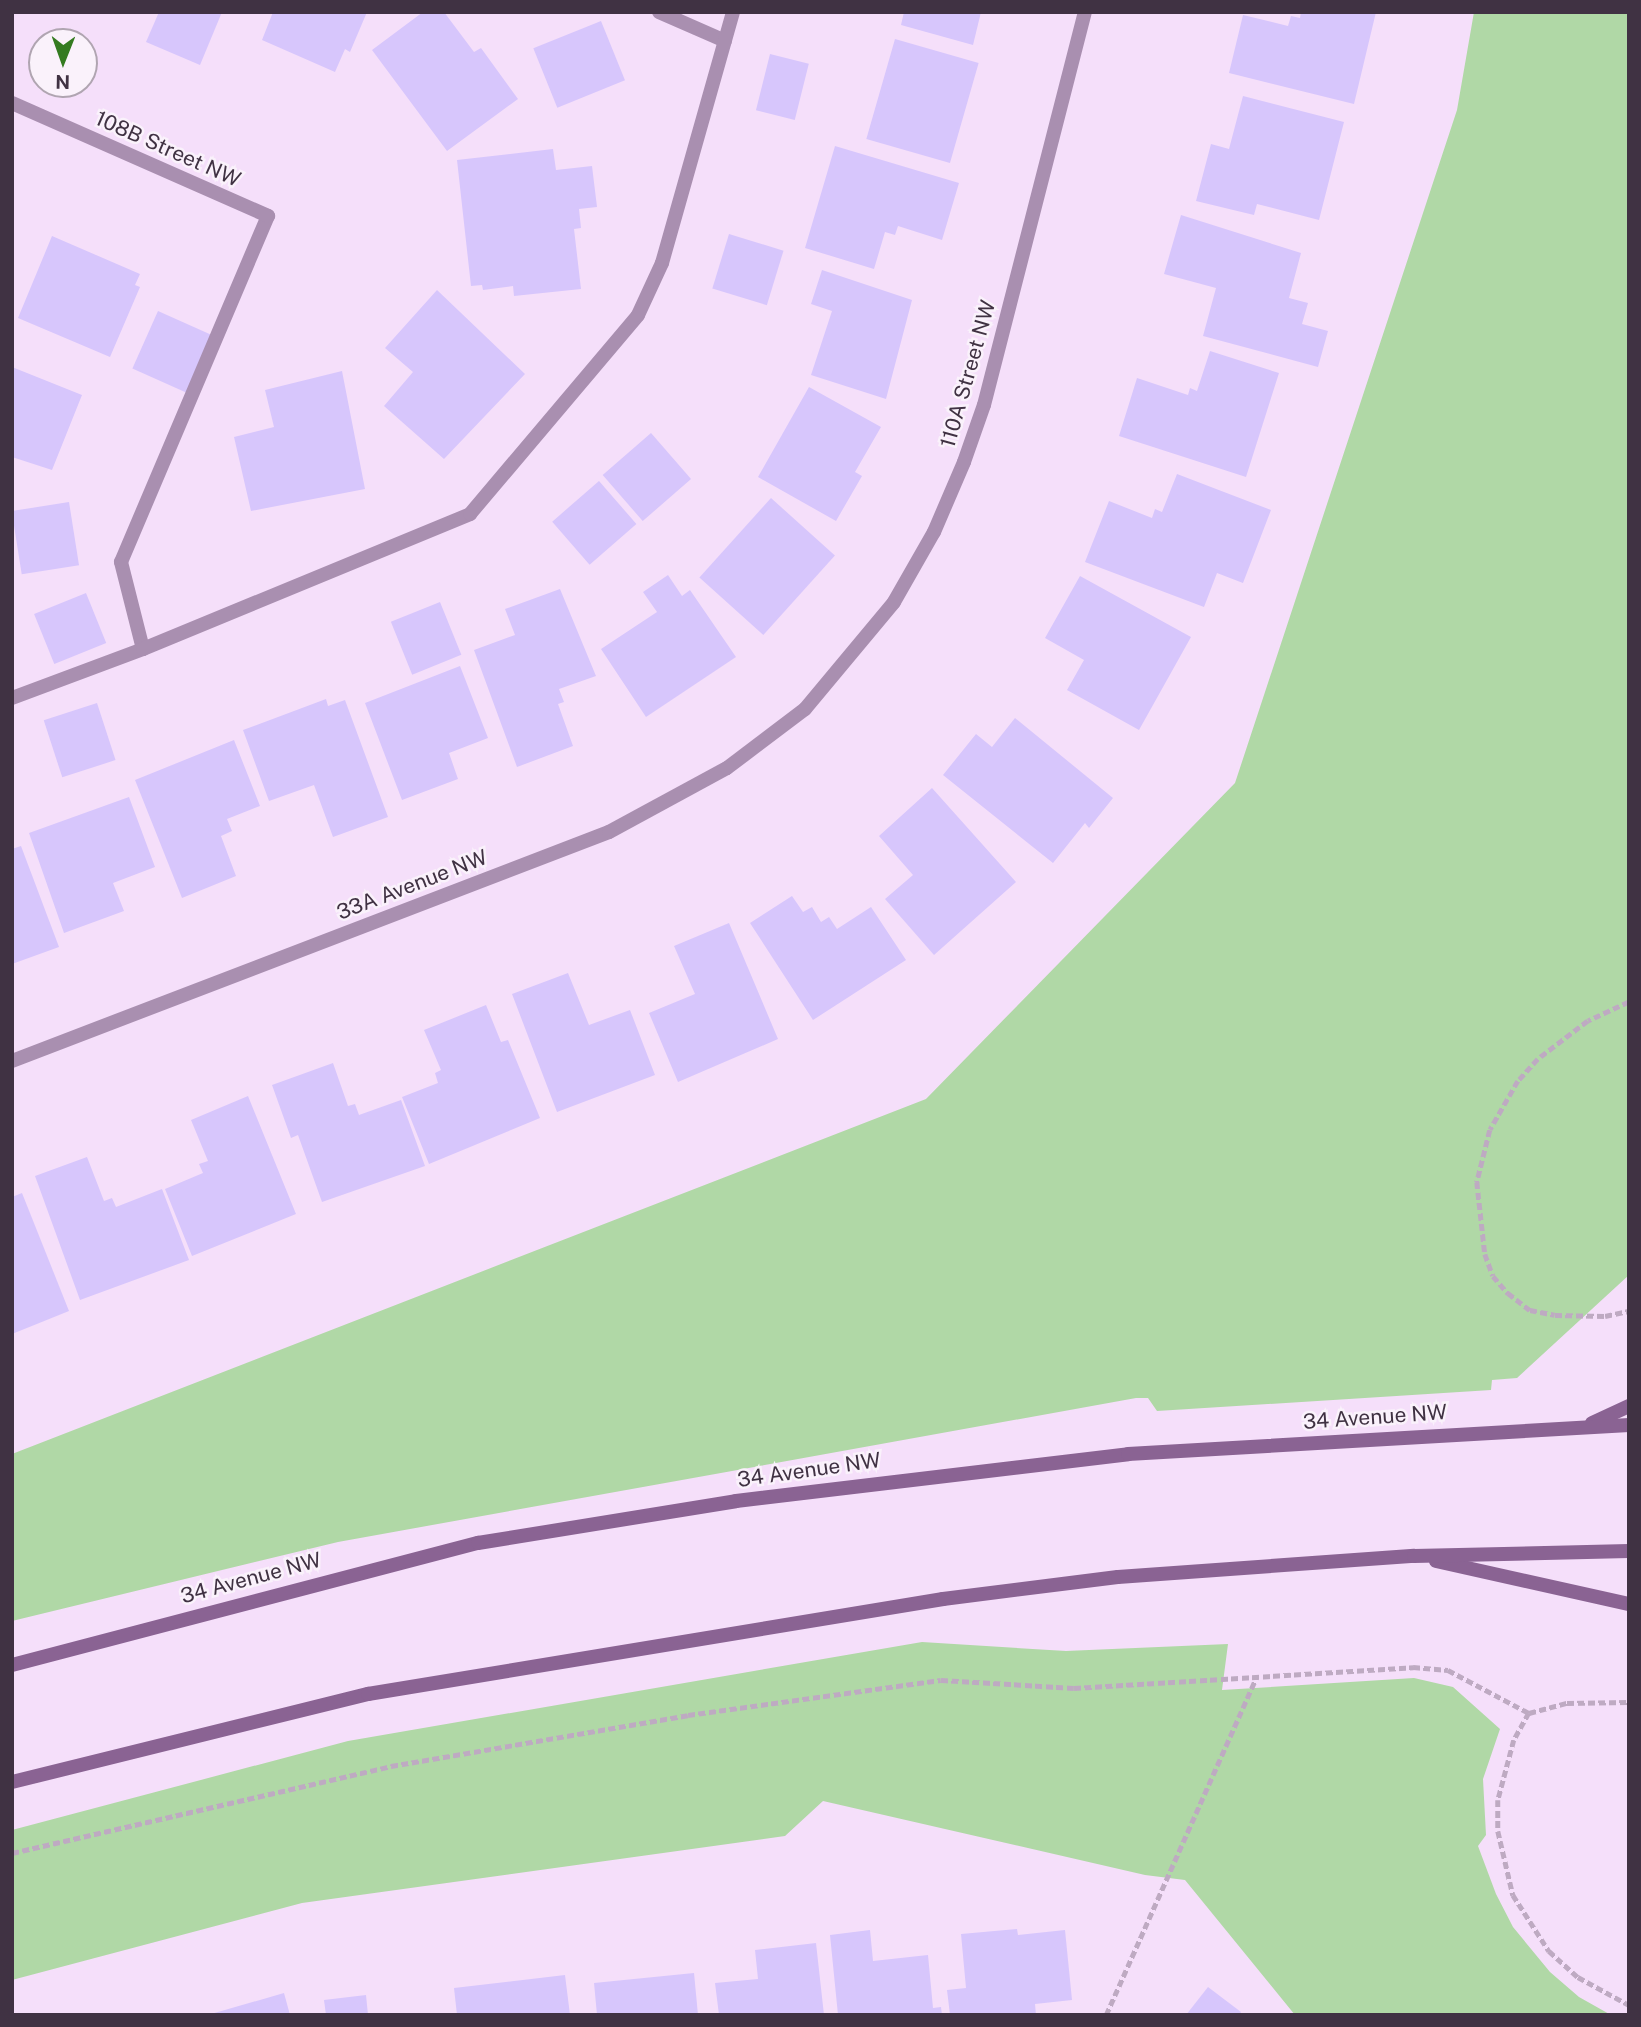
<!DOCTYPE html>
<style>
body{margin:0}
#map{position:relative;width:1641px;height:2027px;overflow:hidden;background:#f5dffa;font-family:"Public Sans",sans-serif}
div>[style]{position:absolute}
.green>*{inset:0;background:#b0d8a6}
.building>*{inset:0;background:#d7c6fc;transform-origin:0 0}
.path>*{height:4.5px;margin-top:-2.25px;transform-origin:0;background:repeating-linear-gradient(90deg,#beaac2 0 7px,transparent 0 10.5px)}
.lane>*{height:14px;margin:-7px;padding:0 7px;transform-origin:7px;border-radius:7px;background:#a98fb0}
.street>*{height:14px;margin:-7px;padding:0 7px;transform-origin:7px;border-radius:7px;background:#a98fb0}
.secondary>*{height:14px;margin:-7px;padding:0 7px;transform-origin:7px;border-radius:7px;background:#8a6393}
span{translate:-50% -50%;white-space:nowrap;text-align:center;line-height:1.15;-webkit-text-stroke:5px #faf2fb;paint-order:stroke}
.street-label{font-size:21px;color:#403243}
.frame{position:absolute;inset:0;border:14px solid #403243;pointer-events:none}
.north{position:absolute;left:28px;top:28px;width:70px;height:70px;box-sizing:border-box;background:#faf2fb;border:2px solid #b0a5b1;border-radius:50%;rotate:181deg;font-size:19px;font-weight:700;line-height:28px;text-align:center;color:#403243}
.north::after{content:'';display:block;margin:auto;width:24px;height:32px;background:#347b20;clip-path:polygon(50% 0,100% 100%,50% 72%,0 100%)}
</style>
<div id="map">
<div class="green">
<div style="clip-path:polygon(1474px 12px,1629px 12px,1629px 1275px,1517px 1378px,1492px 1380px,1491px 1390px,1157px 1411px,1148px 1398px,1136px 1398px,338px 1542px,12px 1621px,12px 1454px,926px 1099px,1235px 783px,1457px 110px)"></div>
<div style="clip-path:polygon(922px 1642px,1066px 1651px,1228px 1644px,1222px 1690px,1414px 1678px,1453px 1687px,1500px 1729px,1483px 1779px,1486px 1835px,1478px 1846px,1496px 1894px,1513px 1927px,1550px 1972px,1579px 1997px,1611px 2015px,1295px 2015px,1185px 1880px,1145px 1875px,823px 1801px,785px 1836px,302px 1903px,12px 1980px,12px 1830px,348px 1741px)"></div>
</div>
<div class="building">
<div style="clip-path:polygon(159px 12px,222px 12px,200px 65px,146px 42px)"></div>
<div style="clip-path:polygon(273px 12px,367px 12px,350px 52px,345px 49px,335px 72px,262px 40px)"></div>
<div style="clip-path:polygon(423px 12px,444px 12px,474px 52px,481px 48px,518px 99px,447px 151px,372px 50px)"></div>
<div style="clip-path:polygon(904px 12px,981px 12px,973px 45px,901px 25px)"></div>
<div style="clip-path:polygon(1301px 12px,1376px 12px,1354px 104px,1229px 73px,1243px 15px,1288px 26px,1291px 16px,1300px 18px)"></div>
<div style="left:601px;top:21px;width:64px;height:73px;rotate:68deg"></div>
<div style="left:895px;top:39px;width:87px;height:104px;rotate:16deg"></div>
<div style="left:770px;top:54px;width:40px;height:58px;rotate:14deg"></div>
<div style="clip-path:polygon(1243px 96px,1344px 122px,1319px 220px,1257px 204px,1254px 215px,1196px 201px,1211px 144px,1229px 149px)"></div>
<div style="clip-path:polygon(835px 146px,959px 183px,942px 240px,898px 226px,895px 235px,885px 232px,874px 269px,805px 248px)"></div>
<div style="clip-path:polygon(553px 149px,556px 170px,592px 166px,597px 207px,579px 209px,581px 228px,574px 229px,581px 289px,514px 296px,513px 286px,483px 290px,482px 285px,471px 286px,457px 160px)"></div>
<div style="clip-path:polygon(1181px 215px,1301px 253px,1289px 298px,1308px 303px,1302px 324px,1328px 331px,1318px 367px,1203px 336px,1216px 288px,1164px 274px)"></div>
<div style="left:729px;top:234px;width:57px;height:57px;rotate:17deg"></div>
<div style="clip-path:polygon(52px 236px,140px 274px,135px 285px,140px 287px,110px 357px,18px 318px)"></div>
<div style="clip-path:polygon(822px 270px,912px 300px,886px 399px,811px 375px,832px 311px,811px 304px)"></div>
<div style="clip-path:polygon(437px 290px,525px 374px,444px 459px,384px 406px,413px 372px,385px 348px)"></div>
<div style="left:158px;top:311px;width:60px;height:63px;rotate:24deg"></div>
<div style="clip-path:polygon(1210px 351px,1279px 373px,1246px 477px,1119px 436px,1137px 378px,1188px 395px,1190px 388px,1197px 391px)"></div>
<div style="clip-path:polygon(12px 367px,82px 395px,52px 470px,12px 457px)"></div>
<div style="clip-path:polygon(342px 371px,365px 489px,251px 511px,234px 437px,274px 427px,265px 390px)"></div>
<div style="clip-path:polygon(809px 387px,881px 427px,855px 472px,862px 476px,836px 521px,758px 477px)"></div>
<div style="left:651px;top:433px;width:61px;height:64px;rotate:49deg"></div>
<div style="clip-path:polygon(1177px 474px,1271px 510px,1243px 583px,1217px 573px,1204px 607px,1085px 562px,1109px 501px,1152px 518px,1155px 509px,1162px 512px)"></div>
<div style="left:599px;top:481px;width:57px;height:62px;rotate:49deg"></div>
<div style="left:771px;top:498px;width:86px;height:107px;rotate:42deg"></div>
<div style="left:69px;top:502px;width:64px;height:58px;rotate:81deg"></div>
<div style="clip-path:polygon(668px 575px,682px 596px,690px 590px,736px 657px,646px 717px,601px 649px,657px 612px,643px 592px)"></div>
<div style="clip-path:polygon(1080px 576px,1191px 637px,1139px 730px,1067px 690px,1084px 660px,1045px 638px)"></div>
<div style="clip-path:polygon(560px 589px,596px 676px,559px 689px,564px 702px,558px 704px,573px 746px,517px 767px,474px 650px,515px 635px,505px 609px)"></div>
<div style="left:86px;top:593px;width:54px;height:56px;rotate:68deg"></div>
<div style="left:440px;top:602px;width:57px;height:53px;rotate:68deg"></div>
<div style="clip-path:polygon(460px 666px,488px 738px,449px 753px,458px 779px,402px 800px,365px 703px)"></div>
<div style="clip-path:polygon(326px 699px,328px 706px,345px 700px,388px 817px,333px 837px,314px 785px,269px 801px,243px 730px)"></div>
<div style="left:97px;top:703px;width:60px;height:56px;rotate:72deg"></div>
<div style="clip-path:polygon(1015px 718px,1113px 798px,1089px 828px,1085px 823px,1053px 863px,943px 775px,976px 734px,992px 747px)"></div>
<div style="clip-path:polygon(234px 740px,260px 806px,227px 819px,232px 831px,221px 836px,236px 876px,182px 898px,135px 780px)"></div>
<div style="clip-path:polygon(932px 788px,1016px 882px,934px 955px,885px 899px,913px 875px,879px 836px)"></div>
<div style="clip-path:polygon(129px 797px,155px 867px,113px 883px,124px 911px,64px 933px,29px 833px)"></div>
<div style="clip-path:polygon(21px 846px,59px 947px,12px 964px,12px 849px)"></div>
<div style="clip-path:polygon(792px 896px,803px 912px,812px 907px,821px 922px,829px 917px,837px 929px,871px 907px,906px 960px,813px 1020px,750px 923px)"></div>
<div style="clip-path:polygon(729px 923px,778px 1039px,678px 1082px,649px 1013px,695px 994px,674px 946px)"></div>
<div style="clip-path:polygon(568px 973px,589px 1025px,630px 1010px,655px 1075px,557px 1112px,512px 994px)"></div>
<div style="clip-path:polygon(486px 1005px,501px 1042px,508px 1040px,540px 1118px,429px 1164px,402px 1097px,438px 1083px,435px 1073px,441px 1070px,424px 1030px)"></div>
<div style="clip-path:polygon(333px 1063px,348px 1106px,355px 1104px,359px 1115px,401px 1100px,425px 1166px,322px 1202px,298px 1135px,291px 1138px,272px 1085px)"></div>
<div style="clip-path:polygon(248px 1096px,296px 1214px,192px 1256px,165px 1189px,203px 1173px,199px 1164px,208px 1161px,191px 1120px)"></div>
<div style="clip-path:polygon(87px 1157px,104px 1201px,112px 1198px,116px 1207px,162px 1189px,189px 1260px,80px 1300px,35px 1176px)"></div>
<div style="clip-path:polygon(22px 1193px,69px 1311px,12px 1334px,12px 1197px)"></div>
<div style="clip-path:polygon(1017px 1929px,1018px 1935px,1065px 1930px,1072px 2000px,1035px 2004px,1036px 2015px,950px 2015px,947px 1990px,966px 1988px,961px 1934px)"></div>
<div style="clip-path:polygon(870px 1930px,873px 1961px,928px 1955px,933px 2008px,941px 2007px,942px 2015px,838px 2015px,830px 1935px)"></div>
<div style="clip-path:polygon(816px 1943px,824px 2015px,719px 2015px,715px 1983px,758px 1979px,755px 1950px)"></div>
<div style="clip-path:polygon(694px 1973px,698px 2015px,597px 2015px,594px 1983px)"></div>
<div style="clip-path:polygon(565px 1975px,570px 2015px,457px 2015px,454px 1988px)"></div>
<div style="clip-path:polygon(1208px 1987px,1241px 2012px,1239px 2015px,1186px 2015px)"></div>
<div style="clip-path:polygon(284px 1993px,290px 2015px,211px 2015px,211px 2014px)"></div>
<div style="clip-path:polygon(366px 1995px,368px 2015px,326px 2015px,324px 2000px)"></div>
</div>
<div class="path">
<div style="left:1629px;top:1002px;width:45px;rotate:155.1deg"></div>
<div style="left:1588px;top:1021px;width:63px;rotate:142.8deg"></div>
<div style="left:1538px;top:1059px;width:30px;rotate:132deg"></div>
<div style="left:1518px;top:1081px;width:56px;rotate:119.7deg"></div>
<div style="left:1490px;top:1130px;width:54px;rotate:104deg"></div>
<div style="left:1477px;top:1182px;width:72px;rotate:83.7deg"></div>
<div style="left:1485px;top:1254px;width:23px;rotate:70deg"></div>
<div style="left:1493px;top:1276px;width:23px;rotate:49deg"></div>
<div style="left:1508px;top:1293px;width:28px;rotate:38deg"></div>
<div style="left:1530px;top:1310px;width:25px;rotate:11deg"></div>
<div style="left:1555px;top:1315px;width:50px;rotate:1.1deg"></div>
<div style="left:1605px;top:1316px;width:25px;rotate:-12deg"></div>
<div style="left:1529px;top:1713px;width:31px;rotate:119deg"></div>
<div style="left:1514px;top:1740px;width:62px;rotate:104.9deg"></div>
<div style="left:1498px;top:1800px;width:31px;rotate:90deg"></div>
<div style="left:1498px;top:1831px;width:66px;rotate:76.8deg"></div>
<div style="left:1513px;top:1895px;width:67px;rotate:57.3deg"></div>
<div style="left:1549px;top:1951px;width:39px;rotate:42deg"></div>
<div style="left:1578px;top:1977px;width:58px;rotate:28.8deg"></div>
<div style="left:12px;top:1853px;width:389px;rotate:-12.9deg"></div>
<div style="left:391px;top:1766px;width:301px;rotate:-9.7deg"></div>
<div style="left:688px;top:1715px;width:255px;rotate:-7.9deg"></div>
<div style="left:941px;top:1680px;width:133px;rotate:3.4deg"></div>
<div style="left:1074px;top:1688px;width:340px;rotate:-3.5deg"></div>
<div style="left:1413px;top:1667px;width:35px;rotate:5deg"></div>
<div style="left:1448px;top:1670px;width:92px;rotate:28deg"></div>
<div style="left:1529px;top:1713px;width:39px;rotate:-15deg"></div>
<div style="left:1567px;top:1703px;width:62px;rotate:-0.9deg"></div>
<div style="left:1106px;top:2015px;width:369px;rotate:-66deg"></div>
</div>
<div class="lane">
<div style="left:659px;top:12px;width:72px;rotate:23.7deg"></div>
<div style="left:143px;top:649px;width:90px;rotate:-104.2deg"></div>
<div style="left:121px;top:562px;width:376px;rotate:-67deg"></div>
<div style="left:12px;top:698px;width:140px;rotate:-20.5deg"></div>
<div style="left:143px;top:649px;width:354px;rotate:-22.4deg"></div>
<div style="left:470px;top:514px;width:260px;rotate:-49.8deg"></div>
<div style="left:638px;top:315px;width:57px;rotate:-65.2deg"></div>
<div style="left:662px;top:263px;width:261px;rotate:-74.2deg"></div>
</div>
<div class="street">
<div style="left:12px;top:103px;width:280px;rotate:23.8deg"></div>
<div style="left:12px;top:1061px;width:639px;rotate:-20.99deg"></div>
<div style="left:609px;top:832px;width:134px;rotate:-28.5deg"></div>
<div style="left:727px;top:768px;width:98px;rotate:-37.1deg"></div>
<div style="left:805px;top:709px;width:139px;rotate:-50.2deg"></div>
<div style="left:894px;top:602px;width:81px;rotate:-60.3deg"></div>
<div style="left:934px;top:532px;width:76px;rotate:-66.8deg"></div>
<div style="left:964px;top:462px;width:60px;rotate:-70.7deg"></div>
<div style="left:984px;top:405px;width:406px;rotate:-75.6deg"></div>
</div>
<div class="secondary">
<div style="left:1592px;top:1423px;width:41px;rotate:-24.7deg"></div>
<div style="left:1436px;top:1561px;width:198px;rotate:12.6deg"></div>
<div style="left:12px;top:1665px;width:482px;rotate:-14.7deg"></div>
<div style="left:478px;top:1543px;width:261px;rotate:-9.2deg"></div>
<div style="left:736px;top:1501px;width:395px;rotate:-6.8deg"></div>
<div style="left:1128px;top:1454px;width:502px;rotate:-3.31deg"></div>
<div style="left:12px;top:1782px;width:367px;rotate:-13.9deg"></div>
<div style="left:368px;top:1694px;width:583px;rotate:-9.38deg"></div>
<div style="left:943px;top:1599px;width:176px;rotate:-7.2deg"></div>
<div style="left:1118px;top:1577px;width:297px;rotate:-4.1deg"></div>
<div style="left:1414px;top:1556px;width:215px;rotate:-1.3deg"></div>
</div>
<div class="street-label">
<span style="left:168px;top:149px;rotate:24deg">108B Street NW</span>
<span style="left:968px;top:374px;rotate:-74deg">110A Street NW</span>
<span style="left:412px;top:885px;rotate:-21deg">33A Avenue NW</span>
<span style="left:1375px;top:1417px;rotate:-4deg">34 Avenue NW</span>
<span style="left:809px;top:1470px;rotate:-8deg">34 Avenue NW</span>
<span style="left:251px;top:1578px;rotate:-15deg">34 Avenue NW</span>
</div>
<div class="frame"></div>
<div class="north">N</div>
</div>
